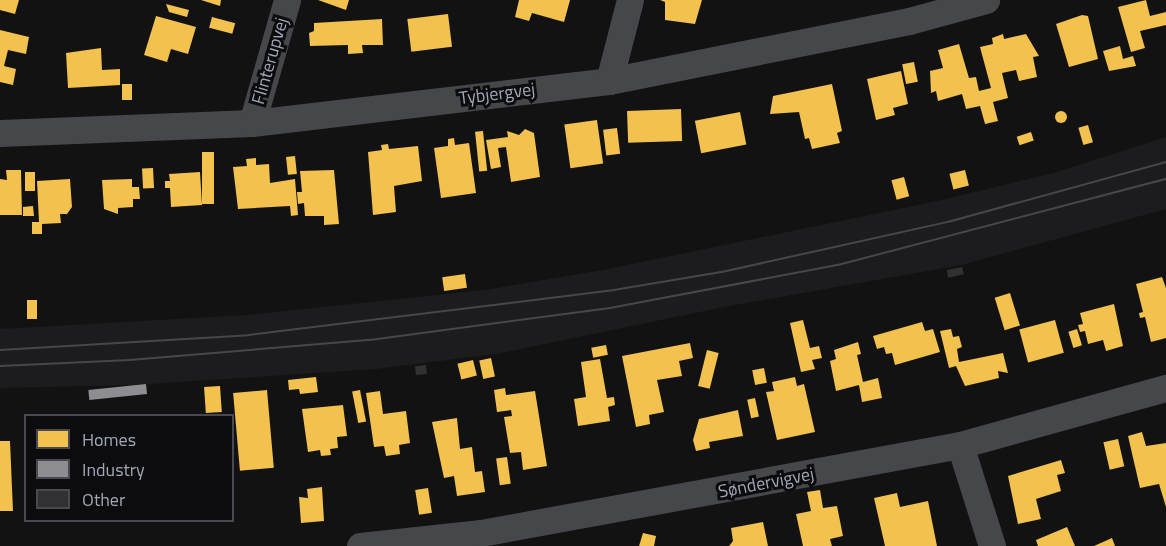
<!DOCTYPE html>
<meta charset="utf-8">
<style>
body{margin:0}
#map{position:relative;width:1166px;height:546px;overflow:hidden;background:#121212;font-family:"Titillium Web",sans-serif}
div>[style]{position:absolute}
.built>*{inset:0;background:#1c1c1e}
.homes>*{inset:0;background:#f2c14e;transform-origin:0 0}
.round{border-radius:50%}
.industry>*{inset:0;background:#8d8d92;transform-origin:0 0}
.building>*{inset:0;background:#313133;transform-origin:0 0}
.street>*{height:27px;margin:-13.5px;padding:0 13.5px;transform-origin:13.5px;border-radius:13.5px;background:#46474b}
.tram>*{height:1.5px;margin:-0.75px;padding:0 0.75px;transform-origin:0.75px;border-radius:0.75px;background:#46474a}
span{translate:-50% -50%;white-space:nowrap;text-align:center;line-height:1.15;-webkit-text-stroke:6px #0c0c0e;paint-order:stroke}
.street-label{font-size:18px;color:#a1a8b5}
.legend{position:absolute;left:24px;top:414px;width:210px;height:108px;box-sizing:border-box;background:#0c0c0e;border:2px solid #484a51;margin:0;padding:8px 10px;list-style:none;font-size:18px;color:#a1a8b5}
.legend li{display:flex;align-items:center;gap:12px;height:30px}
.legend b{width:30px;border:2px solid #484a51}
</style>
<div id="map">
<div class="built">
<div style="clip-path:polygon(1166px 137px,1166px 209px,961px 265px,729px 306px,496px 354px,376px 369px,133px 385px,0 388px,0 329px,247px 315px,485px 290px,603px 270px,942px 200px,1057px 172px)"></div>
</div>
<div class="homes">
<div style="clip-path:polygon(0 0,19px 0,15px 14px,0 10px)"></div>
<div style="clip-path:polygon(201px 0,221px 0,220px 6px)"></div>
<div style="clip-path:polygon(318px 0,349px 0,346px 10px)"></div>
<div style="clip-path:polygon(519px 0,570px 0,564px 22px,532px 13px,529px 21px,515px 17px)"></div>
<div style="clip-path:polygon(660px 0,702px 0,695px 24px,665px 20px,665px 2px)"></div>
<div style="clip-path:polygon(1146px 0,1150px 16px,1166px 12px,1166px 25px,1140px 31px,1145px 48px,1131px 52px,1118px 7px)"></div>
<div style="clip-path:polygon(166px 4px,189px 10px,187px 17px,169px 12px)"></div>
<div style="left:448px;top:14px;width:33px;height:41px;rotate:83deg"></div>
<div style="clip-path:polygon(1082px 15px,1088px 16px,1098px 59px,1069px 67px,1056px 24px)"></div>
<div style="clip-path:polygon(156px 16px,196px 27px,188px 54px,171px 49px,167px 62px,144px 55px)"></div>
<div style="left:212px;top:17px;width:24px;height:11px;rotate:15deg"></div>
<div style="clip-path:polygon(382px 19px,383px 45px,362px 45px,363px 53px,348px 54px,348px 45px,310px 46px,309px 33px,314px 31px,314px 23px)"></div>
<div style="clip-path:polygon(0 30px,29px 37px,26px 54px,8px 50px,4px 66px,16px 69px,13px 85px,0 82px)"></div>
<div style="clip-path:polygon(1003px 34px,1004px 39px,1026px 34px,1039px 56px,1033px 57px,1037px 77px,1019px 81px,1016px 70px,1002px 73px,1008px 98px,993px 102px,998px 121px,985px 124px,980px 106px,966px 109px,962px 94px,938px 101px,936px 91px,931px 93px,930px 71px,943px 68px,938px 50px,959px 44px,969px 78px,976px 77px,979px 91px,991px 88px,980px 47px,993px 44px,992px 38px)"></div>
<div style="clip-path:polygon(1120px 46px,1123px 59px,1133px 56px,1136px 66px,1109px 71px,1103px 51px)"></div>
<div style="clip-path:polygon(101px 48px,102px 70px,120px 69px,120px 85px,68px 88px,66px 53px)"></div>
<div style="left:914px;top:62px;width:20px;height:12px;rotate:79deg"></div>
<div style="clip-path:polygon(901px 71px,908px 104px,893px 108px,895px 115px,876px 120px,867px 79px)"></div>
<div style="left:122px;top:84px;width:10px;height:16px"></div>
<div style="clip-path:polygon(832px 84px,842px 131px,837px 133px,840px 143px,812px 149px,809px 138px,805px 139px,799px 112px,770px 114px,773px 96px)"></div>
<div style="left:681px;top:109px;width:32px;height:54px;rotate:88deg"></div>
<div class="round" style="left:1055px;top:111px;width:12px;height:12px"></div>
<div style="left:740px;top:112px;width:33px;height:46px;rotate:79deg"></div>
<div style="left:597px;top:120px;width:44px;height:33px;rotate:82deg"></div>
<div style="left:1088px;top:125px;width:18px;height:10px;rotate:74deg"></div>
<div style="left:617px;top:128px;width:26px;height:14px;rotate:83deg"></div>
<div style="clip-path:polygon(525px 129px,534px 133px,540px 177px,511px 182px,506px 147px,498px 148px,501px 167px,491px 169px,486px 140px,508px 137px,507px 131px,519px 135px)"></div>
<div style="left:483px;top:131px;width:40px;height:8px;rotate:84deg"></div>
<div style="left:1031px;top:132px;width:9px;height:15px;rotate:72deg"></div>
<div style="clip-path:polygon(454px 138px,455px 145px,469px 143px,476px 193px,441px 198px,434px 148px,448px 146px,448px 139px)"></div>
<div style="clip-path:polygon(388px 144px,389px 149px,418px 146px,422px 181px,394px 186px,396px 212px,373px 215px,368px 152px,382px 150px,381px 145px)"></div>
<div style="left:202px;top:152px;width:12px;height:52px"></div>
<div style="left:295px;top:156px;width:18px;height:9px;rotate:84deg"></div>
<div style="clip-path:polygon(256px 158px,256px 165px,269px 164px,270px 183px,295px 179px,298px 215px,291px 216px,290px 206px,238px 209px,233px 167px,247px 166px,246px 159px)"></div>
<div style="left:153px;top:168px;width:20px;height:11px;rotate:87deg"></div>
<div style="clip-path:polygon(6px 170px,21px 170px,22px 215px,0 215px,0 179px,7px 180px)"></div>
<div style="clip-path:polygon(334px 170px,339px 224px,324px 225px,324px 216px,305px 216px,304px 203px,298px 204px,297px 192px,302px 192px,300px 171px)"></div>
<div style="left:965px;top:170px;width:16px;height:16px;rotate:76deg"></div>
<div style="left:25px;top:172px;width:10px;height:19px"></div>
<div style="clip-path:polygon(200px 172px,202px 205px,171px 207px,170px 188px,165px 188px,165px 181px,170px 181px,169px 174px)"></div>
<div style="left:904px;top:177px;width:20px;height:13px;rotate:75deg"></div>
<div style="clip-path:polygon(70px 179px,72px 207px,67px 214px,60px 214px,61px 223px,42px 224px,42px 234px,32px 234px,32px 222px,39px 222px,37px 181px)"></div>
<div style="clip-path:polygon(132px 179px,132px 187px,139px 187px,140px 199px,133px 199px,133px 207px,118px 208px,118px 214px,104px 209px,102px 180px)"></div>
<div style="clip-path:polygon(33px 206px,34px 216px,23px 216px,23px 207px)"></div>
<div style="left:465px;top:274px;width:14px;height:23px;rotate:82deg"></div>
<div style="clip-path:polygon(1162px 277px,1166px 288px,1166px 338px,1151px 342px,1145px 317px,1140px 318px,1139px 313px,1143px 312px,1136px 284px)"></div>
<div style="left:1010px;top:293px;width:34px;height:16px;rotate:73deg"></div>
<div style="left:27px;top:300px;width:10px;height:19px"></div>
<div style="clip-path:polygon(1114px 304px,1123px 346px,1106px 351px,1103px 340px,1088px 344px,1085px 331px,1080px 332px,1078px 325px,1083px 324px,1080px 313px)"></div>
<div style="clip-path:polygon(803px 320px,810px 348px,819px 346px,822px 358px,812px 360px,815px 369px,801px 372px,790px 323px)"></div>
<div style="left:1055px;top:320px;width:34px;height:37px;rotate:75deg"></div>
<div style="clip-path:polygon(922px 322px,925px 331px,933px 329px,940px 352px,895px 365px,892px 353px,886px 354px,884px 347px,877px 349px,873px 336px)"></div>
<div style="clip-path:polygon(951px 329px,953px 337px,959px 336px,962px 347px,957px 349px,959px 362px,1003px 353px,1008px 373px,998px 371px,999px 378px,965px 386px,956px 366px,949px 368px,940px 331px)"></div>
<div style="left:1077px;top:329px;width:17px;height:9px;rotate:73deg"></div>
<div style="clip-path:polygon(858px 342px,861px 354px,857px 355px,863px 382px,878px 378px,882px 398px,862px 402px,859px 385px,836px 391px,830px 361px,836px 359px,834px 350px)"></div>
<div style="clip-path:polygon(690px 343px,693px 358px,679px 361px,682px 376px,657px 380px,664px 412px,649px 415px,650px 424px,636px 427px,622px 356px)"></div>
<div style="left:606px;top:345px;width:10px;height:15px;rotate:79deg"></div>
<div style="left:707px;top:350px;width:12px;height:37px;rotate:14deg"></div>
<div style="left:491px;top:358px;width:19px;height:12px;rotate:78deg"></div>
<div style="clip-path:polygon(600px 359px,607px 398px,614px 397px,615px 405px,608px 407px,610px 421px,578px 426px,574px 399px,586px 397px,581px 362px)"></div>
<div style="left:473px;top:360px;width:16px;height:16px;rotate:76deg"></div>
<div style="left:764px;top:368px;width:15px;height:12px;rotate:79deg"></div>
<div style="clip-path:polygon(316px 377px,318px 392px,300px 394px,299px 389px,289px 390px,288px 380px)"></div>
<div style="clip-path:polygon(795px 377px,797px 386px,804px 384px,815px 432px,777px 440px,766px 392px,774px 391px,772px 382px)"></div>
<div style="left:220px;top:386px;width:26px;height:16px;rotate:86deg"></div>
<div style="clip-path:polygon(505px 388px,506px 395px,535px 391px,547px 466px,523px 470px,521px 452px,510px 453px,504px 417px,512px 416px,511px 410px,497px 412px,494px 390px)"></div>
<div style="left:267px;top:390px;width:78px;height:34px;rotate:85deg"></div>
<div style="left:360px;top:390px;width:32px;height:8px;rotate:79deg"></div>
<div style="clip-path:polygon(380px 391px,383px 414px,406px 411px,410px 443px,399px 445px,400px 454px,386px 456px,384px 446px,374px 447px,366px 393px)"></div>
<div style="left:755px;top:398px;width:19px;height:8px;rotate:78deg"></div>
<div style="clip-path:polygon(343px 405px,347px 436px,337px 437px,338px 448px,330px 449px,331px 455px,321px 456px,320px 450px,308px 452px,302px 409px)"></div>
<div style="clip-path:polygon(738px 410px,743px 436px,709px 442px,710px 448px,696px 451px,693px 440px,699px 419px)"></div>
<div style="clip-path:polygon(457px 418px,460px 449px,472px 447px,475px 472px,482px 471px,485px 492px,457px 496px,454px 476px,444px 478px,432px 422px)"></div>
<div style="clip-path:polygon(1142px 432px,1146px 446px,1166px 443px,1166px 507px,1159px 484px,1140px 488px,1128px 436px)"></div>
<div style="left:1118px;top:439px;width:28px;height:15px;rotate:77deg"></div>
<div style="clip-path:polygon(0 441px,10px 441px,13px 511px,0 511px)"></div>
<div style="left:507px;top:457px;width:27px;height:11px;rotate:82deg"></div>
<div style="clip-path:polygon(1061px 460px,1065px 473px,1057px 475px,1061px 491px,1036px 499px,1041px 519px,1018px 524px,1008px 476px)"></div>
<div style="clip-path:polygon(322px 487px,324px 521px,301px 523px,299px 497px,308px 498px,307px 489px)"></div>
<div style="left:428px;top:488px;width:25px;height:13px;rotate:81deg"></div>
<div style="clip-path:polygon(820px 490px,823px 508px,837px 506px,843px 536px,830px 539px,832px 546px,803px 546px,796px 514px,811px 511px,807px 492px)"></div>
<div style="clip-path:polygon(897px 493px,900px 507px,928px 501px,937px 546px,885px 546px,874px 498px)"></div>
<div style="clip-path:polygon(763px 522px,768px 546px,729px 546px,733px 541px,731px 528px)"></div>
<div style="clip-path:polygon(1067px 527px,1075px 546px,1038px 546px,1036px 540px)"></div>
<div style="clip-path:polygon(643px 533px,656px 536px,654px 546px,639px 546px)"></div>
<div style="clip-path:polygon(1112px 538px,1115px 546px,1094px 546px)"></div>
</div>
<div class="industry">
<div style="left:146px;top:384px;width:10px;height:58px;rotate:84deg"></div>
</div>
<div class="building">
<div style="clip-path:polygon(962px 267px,964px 274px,948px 278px,947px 270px)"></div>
<div style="left:426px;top:365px;width:9px;height:11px;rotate:84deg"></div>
</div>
<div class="street">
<div style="left:609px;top:81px;width:84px;rotate:-75.5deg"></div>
<div style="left:252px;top:123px;width:128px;rotate:-74.1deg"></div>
<div style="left:0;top:133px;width:252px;rotate:-2.3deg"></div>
<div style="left:252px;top:123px;width:359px;rotate:-6.7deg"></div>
<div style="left:609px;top:81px;width:306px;rotate:-11.3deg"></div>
<div style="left:909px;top:21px;width:80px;rotate:-15.3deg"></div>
<div style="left:960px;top:445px;width:106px;rotate:72.4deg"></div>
<div style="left:360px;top:546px;width:122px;rotate:-6.1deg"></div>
<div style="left:481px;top:533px;width:487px;rotate:-10.4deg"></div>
<div style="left:960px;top:445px;width:214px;rotate:-15.5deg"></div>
</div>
<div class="tram">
<div style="left:0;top:350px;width:249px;rotate:-3.4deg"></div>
<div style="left:249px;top:335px;width:362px;rotate:-7deg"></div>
<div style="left:608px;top:291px;width:116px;rotate:-9.5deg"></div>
<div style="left:722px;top:272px;width:231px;rotate:-12.5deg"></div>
<div style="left:948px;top:222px;width:226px;rotate:-15.4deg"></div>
<div style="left:0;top:366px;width:130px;rotate:-2.6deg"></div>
<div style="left:130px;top:360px;width:241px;rotate:-4.8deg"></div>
<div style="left:370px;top:340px;width:242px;rotate:-7.6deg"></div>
<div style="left:610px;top:308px;width:232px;rotate:-10.7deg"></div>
<div style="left:838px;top:265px;width:339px;rotate:-14.7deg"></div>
</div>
<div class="street-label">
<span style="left:270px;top:61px;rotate:-74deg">Flinterupvej</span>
<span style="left:497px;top:94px;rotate:-7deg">Tybjergvej</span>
<span style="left:766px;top:483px;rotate:-11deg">Søndervigvej</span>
</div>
<ul class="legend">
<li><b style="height:16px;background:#f2c14e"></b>Homes</li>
<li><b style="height:16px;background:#8d8d92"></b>Industry</li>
<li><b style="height:16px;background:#313133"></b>Other</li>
</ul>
</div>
